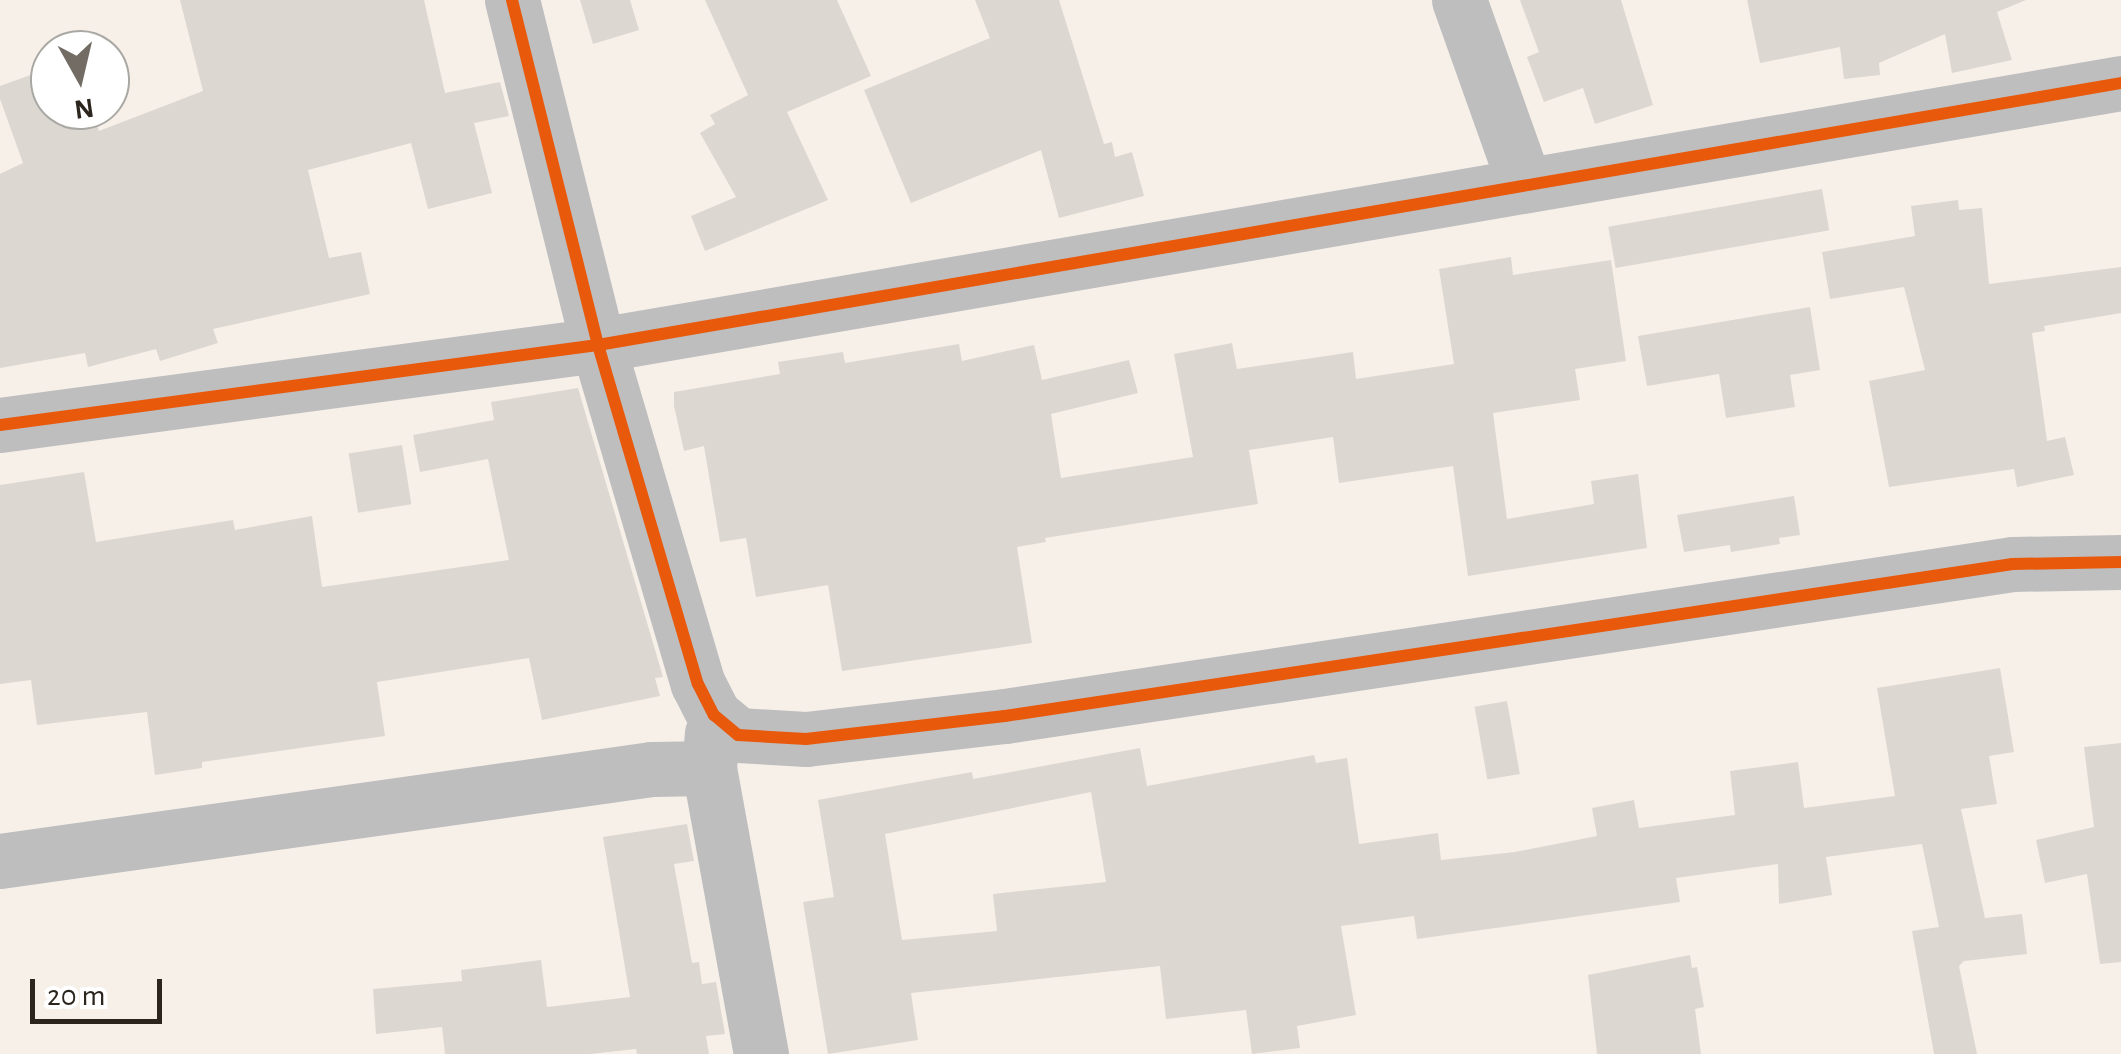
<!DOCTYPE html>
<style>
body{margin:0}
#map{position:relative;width:2121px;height:1054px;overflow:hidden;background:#f7f0e9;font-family:"Alegreya Sans",sans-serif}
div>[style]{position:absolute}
.building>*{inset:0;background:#dcd7d0;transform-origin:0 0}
.minor>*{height:55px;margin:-27.5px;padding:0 27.5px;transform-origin:27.5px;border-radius:27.5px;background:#bfbebf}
.cycleway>*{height:12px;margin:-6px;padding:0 6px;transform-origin:6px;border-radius:6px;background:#e8590c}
span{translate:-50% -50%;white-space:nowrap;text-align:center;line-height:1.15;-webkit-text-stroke:9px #fff;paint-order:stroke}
.north{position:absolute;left:30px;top:30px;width:100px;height:100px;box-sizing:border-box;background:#fff;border:2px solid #aaa8a5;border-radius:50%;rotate:172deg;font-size:28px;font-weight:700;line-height:40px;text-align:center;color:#2b251e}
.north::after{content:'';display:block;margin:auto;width:35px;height:45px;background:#726c65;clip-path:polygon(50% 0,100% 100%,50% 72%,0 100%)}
.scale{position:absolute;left:30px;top:979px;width:132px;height:45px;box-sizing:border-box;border:5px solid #2b251e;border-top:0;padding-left:12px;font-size:30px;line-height:35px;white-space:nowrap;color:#2b251e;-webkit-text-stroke:8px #fff;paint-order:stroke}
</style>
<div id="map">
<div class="building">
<div style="clip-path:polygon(180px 0,424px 0,445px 93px,500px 82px,509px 116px,474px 123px,492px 193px,428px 209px,411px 143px,308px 170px,329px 258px,361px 252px,370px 294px,213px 329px,218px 343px,160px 361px,156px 349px,88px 367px,85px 353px,0 368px,0 174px,23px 163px,0 99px,0 86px,50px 68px,50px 110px,91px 110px,99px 131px,203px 91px)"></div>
<div style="clip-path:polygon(580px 0,630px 0,639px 30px,593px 44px)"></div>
<div style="clip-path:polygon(705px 0,837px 0,871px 76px,787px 112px,828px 200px,705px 251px,691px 216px,736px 197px,700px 133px,715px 124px,710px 115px,748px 95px)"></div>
<div style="clip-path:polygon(975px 0,1059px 0,1104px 144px,1112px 142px,1115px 157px,1132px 152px,1144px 196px,1059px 218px,1041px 150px,911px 203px,864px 90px,990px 38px)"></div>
<div style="clip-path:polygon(1520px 0,1621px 0,1653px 105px,1595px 124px,1583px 88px,1544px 102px,1527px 57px,1539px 52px)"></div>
<div style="clip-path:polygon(1747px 0,2026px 0,1997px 12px,2012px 60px,1952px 73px,1945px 34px,1879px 63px,1880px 75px,1844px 79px,1840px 47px,1760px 63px)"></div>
<div style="left:1822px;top:189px;width:42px;height:217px;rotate:80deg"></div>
<div style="clip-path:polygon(1958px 200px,1959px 210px,1982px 208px,1989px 284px,2121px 267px,2121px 313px,2044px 326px,2045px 331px,2032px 333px,2047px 441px,2065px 437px,2074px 475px,2017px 487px,2014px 469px,1889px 487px,1869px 381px,1925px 370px,1904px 287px,1830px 299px,1822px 252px,1915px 236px,1911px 206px)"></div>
<div style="clip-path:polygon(1511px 257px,1513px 275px,1611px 260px,1626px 361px,1575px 369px,1580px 400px,1493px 413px,1507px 519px,1594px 504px,1591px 481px,1638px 474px,1647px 548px,1468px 576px,1453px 466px,1339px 483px,1333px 437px,1249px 450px,1258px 504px,1045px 538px,1046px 542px,1017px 547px,1032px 643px,842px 671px,828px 585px,756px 597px,746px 538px,720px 542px,704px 446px,684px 451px,674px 406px,674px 392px,780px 374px,778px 362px,843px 352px,845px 363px,959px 344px,962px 361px,1034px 345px,1042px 380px,1129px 360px,1138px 393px,1051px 414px,1061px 478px,1193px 457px,1174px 354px,1232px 343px,1237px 369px,1353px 352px,1356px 379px,1454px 364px,1439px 269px)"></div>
<div style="clip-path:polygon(1810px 307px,1820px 370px,1790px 375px,1795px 407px,1726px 418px,1719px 374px,1647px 386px,1638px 336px)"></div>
<div style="clip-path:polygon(578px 388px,663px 677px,655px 678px,660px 696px,542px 720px,529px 658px,377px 682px,385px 736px,202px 762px,202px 768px,155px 775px,147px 712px,37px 725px,31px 680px,0 684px,0 485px,84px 472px,96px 542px,233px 520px,235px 530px,312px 516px,322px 587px,509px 560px,488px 459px,420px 472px,413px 435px,494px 420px,491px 402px)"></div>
<div style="left:402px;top:445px;width:60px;height:54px;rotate:81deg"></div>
<div style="clip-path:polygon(1794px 496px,1800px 535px,1779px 538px,1780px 544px,1731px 552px,1730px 545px,1684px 552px,1677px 515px)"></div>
<div style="clip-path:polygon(evenodd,2000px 668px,2014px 752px,1989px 756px,1997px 804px,1961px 809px,1985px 918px,2022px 914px,2027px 954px,1964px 961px,1959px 966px,1977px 1054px,1934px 1054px,1912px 931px,1939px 927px,1922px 844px,1826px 857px,1832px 895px,1779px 904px,1778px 864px,1676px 878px,1680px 902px,1417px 939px,1414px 916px,1341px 926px,1356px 1015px,1297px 1026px,1300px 1048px,1252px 1054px,1246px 1010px,1166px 1019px,1160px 966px,911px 993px,918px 1040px,828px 1054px,803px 902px,834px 897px,818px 800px,972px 772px,973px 779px,1140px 748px,1147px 786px,1314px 755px,1316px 763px,1347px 758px,1359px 844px,1438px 833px,1441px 860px,1515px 852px,1597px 836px,1592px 808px,1634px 800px,1639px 828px,1735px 815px,1730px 771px,1798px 762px,1804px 808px,1895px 796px,1877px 688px,2000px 668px,1091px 792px,1106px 882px,993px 894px,997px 931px,902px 940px,885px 834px,1091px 792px)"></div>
<div style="left:1507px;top:701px;width:74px;height:33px;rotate:80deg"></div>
<div style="clip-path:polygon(2121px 743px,2121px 962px,2100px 964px,2087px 874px,2045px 883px,2036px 840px,2094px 827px,2084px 747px)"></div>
<div style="clip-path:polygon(687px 824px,694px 861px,674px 864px,692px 963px,699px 962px,702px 984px,716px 982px,725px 1034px,706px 1036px,709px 1054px,637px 1054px,636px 1049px,590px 1054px,445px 1054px,442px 1027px,376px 1034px,373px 989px,462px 981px,461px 970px,541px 960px,547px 1007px,630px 997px,603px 837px)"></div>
<div style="clip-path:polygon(1690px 955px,1692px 968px,1697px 967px,1704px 1007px,1695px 1009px,1701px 1054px,1597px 1054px,1588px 975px)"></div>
</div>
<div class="minor">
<div style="left:512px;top:0;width:356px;rotate:76deg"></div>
<div style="left:598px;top:345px;width:353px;rotate:73.6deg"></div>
<div style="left:698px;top:684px;width:35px;rotate:63deg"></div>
<div style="left:714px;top:715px;width:31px;rotate:40deg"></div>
<div style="left:738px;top:735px;width:68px;rotate:3.4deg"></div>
<div style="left:806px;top:739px;width:200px;rotate:-6.6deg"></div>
<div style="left:1005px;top:716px;width:1019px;rotate:-8.58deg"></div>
<div style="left:2013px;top:564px;width:108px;rotate:-1.1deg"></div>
<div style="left:1459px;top:0;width:194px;rotate:70.4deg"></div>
<div style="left:0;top:425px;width:603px;rotate:-7.62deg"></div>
<div style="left:598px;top:345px;width:1545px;rotate:-9.76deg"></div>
<div style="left:712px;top:733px;width:35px;rotate:95deg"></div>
<div style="left:709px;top:768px;width:291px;rotate:79.7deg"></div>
<div style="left:0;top:861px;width:658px;rotate:-8.03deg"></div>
<div style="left:652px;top:769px;width:57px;rotate:-1deg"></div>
</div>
<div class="cycleway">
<div style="left:512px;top:0;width:356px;rotate:76deg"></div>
<div style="left:598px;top:345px;width:353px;rotate:73.6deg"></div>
<div style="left:698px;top:684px;width:35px;rotate:63deg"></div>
<div style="left:714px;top:715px;width:31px;rotate:40deg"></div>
<div style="left:738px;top:735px;width:68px;rotate:3.4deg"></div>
<div style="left:806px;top:739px;width:200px;rotate:-6.6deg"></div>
<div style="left:1005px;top:716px;width:1019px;rotate:-8.58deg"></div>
<div style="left:2013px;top:564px;width:108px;rotate:-1.1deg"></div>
<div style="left:0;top:425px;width:603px;rotate:-7.62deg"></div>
<div style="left:598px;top:345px;width:1545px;rotate:-9.76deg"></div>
</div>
<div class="north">N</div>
<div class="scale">20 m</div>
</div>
